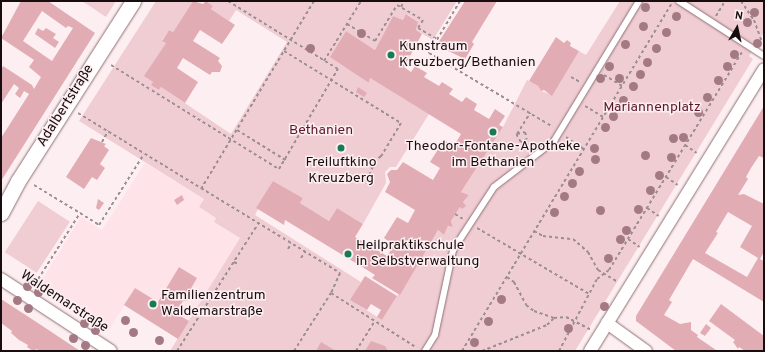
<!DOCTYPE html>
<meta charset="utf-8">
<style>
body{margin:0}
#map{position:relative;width:765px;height:352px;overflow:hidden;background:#fdeff1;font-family:Overpass,sans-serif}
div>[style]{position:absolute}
.built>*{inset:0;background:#fee4e8}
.green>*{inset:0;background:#f0cdd3;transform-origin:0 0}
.building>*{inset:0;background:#e2acb5}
.path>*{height:2px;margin-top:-1px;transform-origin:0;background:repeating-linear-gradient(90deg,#9b8e90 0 3px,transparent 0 6px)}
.roads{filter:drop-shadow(0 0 1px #8e7075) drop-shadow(0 0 1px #8e7075)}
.service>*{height:6px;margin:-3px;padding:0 3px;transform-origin:3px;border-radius:3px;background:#fff}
.minor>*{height:12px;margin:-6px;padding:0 6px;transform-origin:6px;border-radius:6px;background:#fff}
.tertiary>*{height:15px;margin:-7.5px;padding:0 7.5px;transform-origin:7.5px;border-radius:7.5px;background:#fff}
.trees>*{width:9px;height:9px;margin:-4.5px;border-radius:50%;background:#a37a84}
.dots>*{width:11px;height:11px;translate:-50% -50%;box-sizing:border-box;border:2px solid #fdeff1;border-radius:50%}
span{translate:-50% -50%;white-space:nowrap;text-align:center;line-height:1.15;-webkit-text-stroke:3px #fdeff1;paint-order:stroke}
.poi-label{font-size:14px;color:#170c0e}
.left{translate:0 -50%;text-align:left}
.street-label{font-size:14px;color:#170c0e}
.park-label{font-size:14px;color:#5a1a2b}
.frame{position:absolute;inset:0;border:2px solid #170c0e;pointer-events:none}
.north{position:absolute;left:717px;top:8px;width:40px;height:40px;-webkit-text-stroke:3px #fdeff1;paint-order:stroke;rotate:9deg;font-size:11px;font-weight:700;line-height:16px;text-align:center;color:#170c0e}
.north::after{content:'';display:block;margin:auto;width:14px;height:18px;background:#170c0e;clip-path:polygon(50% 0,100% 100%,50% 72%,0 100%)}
</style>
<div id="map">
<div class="built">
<div style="clip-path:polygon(145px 163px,204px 199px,199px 207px,216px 218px,214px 222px,240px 238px,189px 321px,175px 313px,183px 301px,188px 301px,191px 296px,189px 292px,197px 278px,180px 267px,158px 302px,135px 288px,109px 330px,40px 283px,81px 217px,102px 230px)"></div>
</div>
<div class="green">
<div style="clip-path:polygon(82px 1px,116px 1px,106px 17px)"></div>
<div style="clip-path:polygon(156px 1px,193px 1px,173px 32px,169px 30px,162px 40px,166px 43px,145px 76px,153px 82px,152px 85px,159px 90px,161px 87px,231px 134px,287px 42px,236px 10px,229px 21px,211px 9px,213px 6px,206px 1px,457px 1px,433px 40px,416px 30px,418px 22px,407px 14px,403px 20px,393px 16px,375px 50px,346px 31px,331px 56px,369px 83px,370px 78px,429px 114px,396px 167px,390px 167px,385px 172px,386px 183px,363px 224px,337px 208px,329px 221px,300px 203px,303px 198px,273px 181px,255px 215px,361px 282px,351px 300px,382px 320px,438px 230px,444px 235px,448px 226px,453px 227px,451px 221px,460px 207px,464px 208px,463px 202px,469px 195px,461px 192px,503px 127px,527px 80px,538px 86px,541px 91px,550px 94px,577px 53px,579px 51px,586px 55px,620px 1px,764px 1px,764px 32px,749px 56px,753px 59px,575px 351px,170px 351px,240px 238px,214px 222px,216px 218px,199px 207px,204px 199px,79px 121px)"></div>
<div style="left:38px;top:201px;width:38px;height:61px;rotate:33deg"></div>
</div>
<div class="building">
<div style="clip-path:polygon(evenodd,21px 1px,48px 1px,95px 33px,1px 181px,1px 138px,29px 94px,24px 91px,20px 98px,15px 94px,19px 88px,14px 84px,1px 104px,1px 70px,3px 66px,32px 85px,34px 89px,41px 77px,29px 67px,34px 60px,1px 38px,21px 1px,42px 11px,66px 28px,68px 26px,73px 28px,52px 61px,23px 41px,42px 11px)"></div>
<div style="clip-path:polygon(193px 1px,203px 4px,206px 1px,213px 6px,211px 9px,235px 25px,222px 44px,200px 30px,193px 41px,220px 58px,218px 61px,222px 66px,220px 72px,212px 72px,210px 75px,183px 58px,177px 68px,198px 82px,185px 103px,161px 87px,159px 90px,151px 85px,153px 82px,144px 76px,166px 43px,162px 41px,169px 30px,173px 32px)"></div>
<div style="clip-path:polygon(465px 1px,497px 1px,472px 42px,474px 44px,465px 59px,442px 48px,443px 46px,438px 43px)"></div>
<div style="clip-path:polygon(406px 14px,418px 22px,416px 30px,422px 34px,404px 67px,411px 72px,415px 66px,427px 73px,424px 77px,439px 86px,442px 82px,453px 89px,449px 94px,462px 102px,466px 97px,477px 104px,474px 110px,489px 119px,495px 109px,505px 116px,499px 125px,503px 127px,461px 192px,469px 195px,463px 202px,466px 206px,462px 209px,460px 207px,451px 221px,453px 227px,448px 226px,444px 235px,438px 230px,400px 295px,372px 278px,375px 275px,364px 268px,285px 220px,284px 225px,256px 208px,273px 181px,303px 198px,300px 203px,329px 221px,337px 208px,363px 224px,355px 237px,387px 256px,394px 245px,384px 238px,397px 217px,408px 223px,415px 210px,385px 192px,390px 182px,387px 174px,391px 170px,397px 170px,403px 162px,433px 180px,440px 168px,430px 162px,444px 140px,454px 146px,461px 134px,370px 78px,369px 83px,330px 57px,346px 31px,375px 50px,393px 16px,403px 20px)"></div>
<div style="clip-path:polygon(38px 28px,43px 31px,46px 28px,56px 34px,53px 38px,59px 42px,55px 48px,35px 34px)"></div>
<div style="clip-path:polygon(556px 37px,564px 43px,567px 40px,571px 43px,570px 46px,579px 51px,552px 96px,544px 90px,541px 91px,538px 86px,529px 81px)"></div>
<div style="clip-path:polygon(358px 87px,367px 93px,364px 97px,356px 92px)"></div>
<div style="clip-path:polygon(evenodd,764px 106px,764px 158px,759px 156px,751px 168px,746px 177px,748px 179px,738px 195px,744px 194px,764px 204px,764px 252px,760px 259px,764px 261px,764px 302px,693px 259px,669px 300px,672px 302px,664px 315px,680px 324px,691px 322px,691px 330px,698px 335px,697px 337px,716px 350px,676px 351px,636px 321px,636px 316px,764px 106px,728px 212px,752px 226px,740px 247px,758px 258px,747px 277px,705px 253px,718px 233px,716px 232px,728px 212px)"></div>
<div style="clip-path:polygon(91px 138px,106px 144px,104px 146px,109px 150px,100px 164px,105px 168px,97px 180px,92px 177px,84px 189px,66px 177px)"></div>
<div style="clip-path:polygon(182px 195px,184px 200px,177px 205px,174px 200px)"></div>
<div style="clip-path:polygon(98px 199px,104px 203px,99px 210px,96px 208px)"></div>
<div style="clip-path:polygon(179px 267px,197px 278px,189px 292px,191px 296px,188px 301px,183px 301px,175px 313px,189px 321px,178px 339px,124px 305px,135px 288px,158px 302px)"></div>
<div style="clip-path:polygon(365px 276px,397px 296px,382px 320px,377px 317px,381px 310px,371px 304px,367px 310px,350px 300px)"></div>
<div style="clip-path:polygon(1px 299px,41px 325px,80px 351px,38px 351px,37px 349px,33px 351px,27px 347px,28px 345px,19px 340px,11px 333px,12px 331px,1px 323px)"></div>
<div style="clip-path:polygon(721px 304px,764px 336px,764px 351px,745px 351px,739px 347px,738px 349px,733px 342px,735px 340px,709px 321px)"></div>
<div style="clip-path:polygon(706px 324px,711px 328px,705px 336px,700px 333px)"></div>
<div style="clip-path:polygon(371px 341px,385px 346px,388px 351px,365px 351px)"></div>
<div style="clip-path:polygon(321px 342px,336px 351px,316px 351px)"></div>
</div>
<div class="path">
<div style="left:460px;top:1px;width:61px;rotate:120.8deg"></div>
<div style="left:429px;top:53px;width:144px;rotate:30.8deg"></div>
<div style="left:741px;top:1px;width:23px;rotate:56deg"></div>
<div style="left:754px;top:20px;width:23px;rotate:70deg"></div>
<div style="left:401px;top:7px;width:7px;rotate:-63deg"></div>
<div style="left:716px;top:16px;width:17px;rotate:-59deg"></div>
<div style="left:347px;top:24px;width:33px;rotate:31deg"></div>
<div style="left:375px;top:41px;width:42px;rotate:-58.6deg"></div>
<div style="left:397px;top:5px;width:30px;rotate:30deg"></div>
<div style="left:423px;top:20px;width:9px;rotate:122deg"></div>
<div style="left:418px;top:28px;width:22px;rotate:30deg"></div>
<div style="left:284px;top:51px;width:137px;rotate:31.6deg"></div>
<div style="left:401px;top:123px;width:39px;rotate:121deg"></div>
<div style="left:381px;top:156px;width:8px;rotate:140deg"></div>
<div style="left:375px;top:161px;width:24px;rotate:112deg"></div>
<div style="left:324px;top:61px;width:70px;rotate:-58.3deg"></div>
<div style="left:111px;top:65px;width:198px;rotate:31.8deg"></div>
<div style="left:279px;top:169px;width:116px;rotate:-59.5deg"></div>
<div style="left:338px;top:69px;width:129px;rotate:-148.3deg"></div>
<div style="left:604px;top:75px;width:21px;rotate:31deg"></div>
<div style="left:571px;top:77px;width:10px;rotate:29deg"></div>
<div style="left:585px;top:106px;width:21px;rotate:31deg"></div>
<div style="left:78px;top:113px;width:307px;rotate:31.4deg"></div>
<div style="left:340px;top:273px;width:22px;rotate:114deg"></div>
<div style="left:331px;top:293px;width:102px;rotate:32.6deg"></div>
<div style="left:237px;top:130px;width:59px;rotate:31.8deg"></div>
<div style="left:517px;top:134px;width:8px;rotate:-14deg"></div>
<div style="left:525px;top:132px;width:7px;rotate:74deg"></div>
<div style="left:527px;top:139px;width:7px;rotate:153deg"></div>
<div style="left:521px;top:142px;width:7px;rotate:-124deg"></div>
<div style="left:517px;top:136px;width:2px;rotate:-90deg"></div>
<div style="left:517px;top:134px;width:25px;rotate:-58deg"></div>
<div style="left:566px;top:137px;width:22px;rotate:34deg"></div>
<div style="left:102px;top:142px;width:13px;rotate:-61deg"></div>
<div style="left:685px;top:145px;width:14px;rotate:34deg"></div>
<div style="left:666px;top:177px;width:14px;rotate:34deg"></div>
<div style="left:34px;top:185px;width:54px;rotate:31.3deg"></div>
<div style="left:201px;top:189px;width:219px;rotate:-59deg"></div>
<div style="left:647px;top:208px;width:14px;rotate:34deg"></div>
<div style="left:455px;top:214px;width:9px;rotate:32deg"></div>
<div style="left:477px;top:228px;width:130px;rotate:30.5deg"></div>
<div style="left:534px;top:231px;width:10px;rotate:29deg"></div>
<div style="left:543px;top:236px;width:30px;rotate:6deg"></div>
<div style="left:573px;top:239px;width:20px;rotate:41deg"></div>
<div style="left:588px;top:252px;width:21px;rotate:61deg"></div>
<div style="left:598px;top:270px;width:23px;rotate:31deg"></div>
<div style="left:628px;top:239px;width:14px;rotate:34deg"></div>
<div style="left:288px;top:249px;width:6px;rotate:-59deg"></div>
<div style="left:301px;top:258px;width:7px;rotate:-56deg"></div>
<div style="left:234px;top:262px;width:4px;rotate:27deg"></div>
<div style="left:507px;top:277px;width:9px;rotate:36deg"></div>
<div style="left:514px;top:282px;width:26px;rotate:62deg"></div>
<div style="left:526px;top:305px;width:10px;rotate:37deg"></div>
<div style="left:534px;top:311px;width:21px;rotate:19deg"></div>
<div style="left:554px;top:318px;width:12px;rotate:-5deg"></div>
<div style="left:566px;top:317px;width:27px;rotate:27deg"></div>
<div style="left:35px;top:284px;width:84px;rotate:-57.6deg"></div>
<div style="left:80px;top:213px;width:22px;rotate:32deg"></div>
<div style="left:99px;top:225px;width:84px;rotate:-57.6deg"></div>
<div style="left:201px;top:313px;width:5px;rotate:37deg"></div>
<div style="left:177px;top:351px;width:151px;rotate:-57.5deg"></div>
<div style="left:294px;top:351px;width:69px;rotate:-57.5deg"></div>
<div style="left:356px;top:351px;width:34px;rotate:-58deg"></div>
<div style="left:462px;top:351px;width:405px;rotate:-58.9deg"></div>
<div style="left:482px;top:351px;width:70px;rotate:-21.8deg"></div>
<div style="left:547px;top:325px;width:10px;rotate:-45deg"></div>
<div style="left:559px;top:351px;width:81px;rotate:-62.2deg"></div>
<div style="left:597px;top:279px;width:15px;rotate:-37deg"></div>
<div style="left:609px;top:270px;width:255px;rotate:-58.6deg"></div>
</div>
<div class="roads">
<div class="service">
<div style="left:679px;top:1px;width:101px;rotate:32.9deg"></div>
<div style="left:425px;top:351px;width:19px;rotate:-58deg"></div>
<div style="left:435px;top:335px;width:87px;rotate:-78deg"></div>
<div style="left:453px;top:250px;width:75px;rotate:-56.9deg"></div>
<div style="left:494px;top:187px;width:76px;rotate:-37.5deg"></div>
<div style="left:554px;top:141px;width:164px;rotate:-58.7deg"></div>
</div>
<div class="minor">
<div style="left:1px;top:279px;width:131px;rotate:33.2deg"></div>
<div style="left:607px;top:323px;width:48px;rotate:35.7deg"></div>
<div style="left:590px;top:351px;width:331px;rotate:-58.3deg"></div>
</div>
<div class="tertiary">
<div style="left:1px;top:213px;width:36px;rotate:-62deg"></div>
<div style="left:18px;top:181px;width:214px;rotate:-57.4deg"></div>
</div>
</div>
<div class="trees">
<div style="left:645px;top:7px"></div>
<div style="left:754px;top:12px"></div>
<div style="left:676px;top:16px"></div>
<div style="left:747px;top:22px"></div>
<div style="left:643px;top:26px"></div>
<div style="left:666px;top:32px"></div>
<div style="left:361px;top:33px"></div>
<div style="left:757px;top:43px"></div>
<div style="left:625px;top:44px"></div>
<div style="left:310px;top:48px"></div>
<div style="left:656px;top:48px"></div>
<div style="left:734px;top:54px"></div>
<div style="left:647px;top:62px"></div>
<div style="left:609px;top:66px"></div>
<div style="left:727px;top:66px"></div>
<div style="left:640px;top:74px"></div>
<div style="left:600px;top:78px"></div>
<div style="left:619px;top:78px"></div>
<div style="left:718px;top:80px"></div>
<div style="left:633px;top:86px"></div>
<div style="left:707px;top:97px"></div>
<div style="left:623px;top:100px"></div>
<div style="left:698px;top:112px"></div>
<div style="left:613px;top:116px"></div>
<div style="left:605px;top:127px"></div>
<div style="left:683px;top:137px"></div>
<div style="left:673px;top:138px"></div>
<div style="left:594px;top:148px"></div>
<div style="left:645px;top:155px"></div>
<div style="left:671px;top:157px"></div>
<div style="left:595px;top:159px"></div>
<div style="left:579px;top:171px"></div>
<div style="left:659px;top:175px"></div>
<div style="left:572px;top:183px"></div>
<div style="left:650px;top:190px"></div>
<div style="left:564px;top:196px"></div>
<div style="left:638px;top:209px"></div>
<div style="left:600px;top:210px"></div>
<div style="left:554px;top:212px"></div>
<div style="left:626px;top:230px"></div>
<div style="left:620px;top:239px"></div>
<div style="left:608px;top:258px"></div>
<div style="left:27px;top:286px"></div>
<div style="left:38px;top:292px"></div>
<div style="left:501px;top:299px"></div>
<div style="left:17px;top:300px"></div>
<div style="left:604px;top:306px"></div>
<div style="left:28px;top:308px"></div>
<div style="left:125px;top:320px"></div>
<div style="left:488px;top:321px"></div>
<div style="left:84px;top:323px"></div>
<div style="left:568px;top:328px"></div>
<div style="left:95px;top:330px"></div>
<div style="left:133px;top:332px"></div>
<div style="left:73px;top:338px"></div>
<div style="left:159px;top:340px"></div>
<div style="left:474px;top:342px"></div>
<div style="left:85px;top:345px"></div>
</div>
<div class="dots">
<div style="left:391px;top:55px;background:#177c55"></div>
<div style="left:493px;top:132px;background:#177c55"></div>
<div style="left:341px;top:148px;background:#177c55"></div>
<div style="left:348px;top:254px;background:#177c55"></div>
<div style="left:153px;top:304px;background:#177c55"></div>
</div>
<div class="poi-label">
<span class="left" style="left:399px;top:55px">Kunstraum<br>Kreuzberg/Bethanien</span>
<span style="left:493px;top:155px">Theodor-Fontane-Apotheke<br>im Bethanien</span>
<span style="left:341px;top:171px">Freiluftkino<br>Kreuzberg</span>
<span class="left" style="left:356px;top:254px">Heilpraktikschule<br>in Selbstverwaltung</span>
<span class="left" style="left:161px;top:304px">Familienzentrum<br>Waldemarstraße</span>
</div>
<div class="street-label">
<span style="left:66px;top:106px;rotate:-58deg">Adalbertstraße</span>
<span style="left:64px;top:302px;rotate:33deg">Waldemarstraße</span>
</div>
<div class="park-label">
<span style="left:652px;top:108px">Mariannenplatz</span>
<span style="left:321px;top:131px">Bethanien</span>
</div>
<div class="frame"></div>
<div class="north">N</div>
</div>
